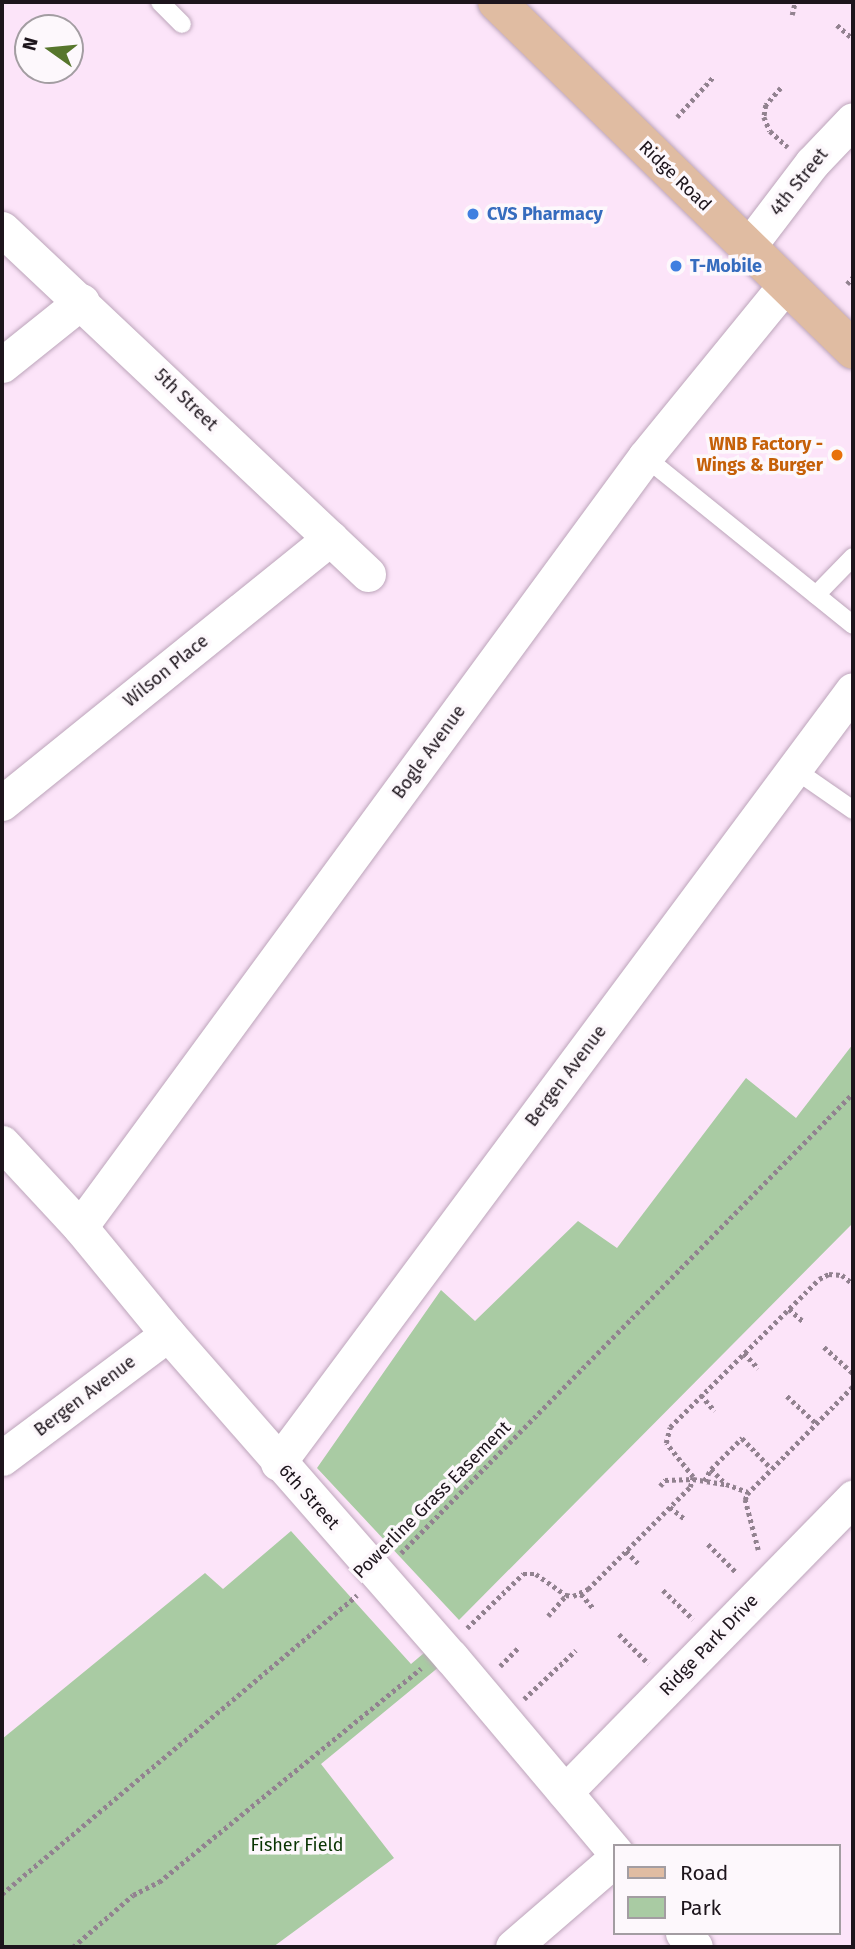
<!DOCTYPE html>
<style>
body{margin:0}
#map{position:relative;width:855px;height:1949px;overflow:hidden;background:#fce4f9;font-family:"Fira Sans",sans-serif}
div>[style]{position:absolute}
.green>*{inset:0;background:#a9cba3}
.path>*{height:4.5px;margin-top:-2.25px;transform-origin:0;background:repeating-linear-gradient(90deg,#928290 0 3.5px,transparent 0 7px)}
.roads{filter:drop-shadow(0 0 2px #bca5ba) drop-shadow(0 0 2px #bca5ba)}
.lane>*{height:18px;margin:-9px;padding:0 9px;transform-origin:9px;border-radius:9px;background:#fff}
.street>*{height:35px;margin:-17.5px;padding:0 17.5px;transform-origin:17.5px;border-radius:17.5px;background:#fff}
.primary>*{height:38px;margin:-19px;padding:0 19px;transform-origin:19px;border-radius:19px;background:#e0bca2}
.dots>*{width:19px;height:19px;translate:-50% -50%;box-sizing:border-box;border:4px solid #fdf8fc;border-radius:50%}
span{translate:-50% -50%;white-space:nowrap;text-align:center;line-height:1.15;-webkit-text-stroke:7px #fdf8fc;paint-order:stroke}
.street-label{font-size:18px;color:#1d151c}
.shop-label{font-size:18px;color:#366cbe;font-weight:700}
.left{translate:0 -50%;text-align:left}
.food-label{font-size:18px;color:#c56008;font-weight:700}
.right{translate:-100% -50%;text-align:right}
.park-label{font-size:18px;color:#093402}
.frame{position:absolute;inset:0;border:4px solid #1d151c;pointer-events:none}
.legend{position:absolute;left:613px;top:1844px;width:228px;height:91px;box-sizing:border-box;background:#fdf8fc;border:2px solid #a39da2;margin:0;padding:9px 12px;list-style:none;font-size:21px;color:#1d151c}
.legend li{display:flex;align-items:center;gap:14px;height:35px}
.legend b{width:35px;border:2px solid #a39da2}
.north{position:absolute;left:14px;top:14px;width:70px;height:70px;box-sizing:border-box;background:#fdf8fc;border:2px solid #a39da2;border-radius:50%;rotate:285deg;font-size:19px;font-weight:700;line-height:28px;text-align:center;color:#1d151c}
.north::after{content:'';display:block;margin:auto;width:24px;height:32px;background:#57762c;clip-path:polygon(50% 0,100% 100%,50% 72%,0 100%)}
</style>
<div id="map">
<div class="green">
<div style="clip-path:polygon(853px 1044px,853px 1223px,459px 1620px,317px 1468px,441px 1290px,475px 1321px,578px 1221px,617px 1248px,746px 1078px,796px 1118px)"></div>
<div style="clip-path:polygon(291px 1531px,411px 1664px,437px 1642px,451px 1657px,321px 1764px,394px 1858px,273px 1947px,2px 1947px,2px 1739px,205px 1573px,223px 1589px)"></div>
</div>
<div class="path">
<div style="left:792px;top:15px;width:13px;rotate:-77deg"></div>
<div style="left:837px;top:25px;width:21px;rotate:41deg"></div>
<div style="left:781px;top:88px;width:23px;rotate:131deg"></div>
<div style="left:766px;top:105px;width:12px;rotate:99deg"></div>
<div style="left:764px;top:117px;width:15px;rotate:67deg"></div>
<div style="left:770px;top:131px;width:24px;rotate:42deg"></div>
<div style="left:677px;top:117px;width:55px;rotate:-47.9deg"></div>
<div style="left:847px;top:284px;width:9px;rotate:-49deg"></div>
<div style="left:789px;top:1309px;width:18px;rotate:41deg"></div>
<div style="left:824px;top:1347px;width:39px;rotate:42deg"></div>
<div style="left:744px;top:1353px;width:21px;rotate:47deg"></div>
<div style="left:701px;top:1395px;width:21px;rotate:49deg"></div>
<div style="left:787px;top:1396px;width:40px;rotate:43deg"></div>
<div style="left:711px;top:1469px;width:20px;rotate:45deg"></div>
<div style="left:704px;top:1481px;width:14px;rotate:-60deg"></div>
<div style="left:711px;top:1469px;width:44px;rotate:-45deg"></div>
<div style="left:742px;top:1438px;width:42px;rotate:46deg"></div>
<div style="left:660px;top:1486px;width:8px;rotate:-50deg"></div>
<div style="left:665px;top:1480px;width:28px;rotate:-2deg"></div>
<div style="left:693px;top:1479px;width:33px;rotate:9deg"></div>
<div style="left:726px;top:1484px;width:23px;rotate:20deg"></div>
<div style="left:670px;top:1507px;width:19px;rotate:39deg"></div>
<div style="left:708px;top:1544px;width:40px;rotate:45deg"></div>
<div style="left:758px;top:1550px;width:52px;rotate:-104.6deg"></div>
<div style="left:745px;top:1500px;width:6px;rotate:-72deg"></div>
<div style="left:747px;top:1494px;width:151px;rotate:-45.5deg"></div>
<div style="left:626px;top:1551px;width:18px;rotate:45deg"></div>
<div style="left:401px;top:1553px;width:645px;rotate:-45.5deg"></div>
<div style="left:663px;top:1590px;width:42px;rotate:44deg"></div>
<div style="left:581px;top:1594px;width:20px;rotate:49deg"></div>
<div style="left:548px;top:1616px;width:28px;rotate:-49deg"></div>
<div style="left:467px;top:1628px;width:78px;rotate:-44deg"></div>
<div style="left:523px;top:1574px;width:13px"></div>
<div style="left:536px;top:1574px;width:37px;rotate:35deg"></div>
<div style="left:566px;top:1595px;width:7px;rotate:8deg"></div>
<div style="left:573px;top:1596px;width:17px;rotate:-25deg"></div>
<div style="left:588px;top:1589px;width:144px;rotate:-45deg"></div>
<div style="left:690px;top:1487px;width:10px;rotate:-73deg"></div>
<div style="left:693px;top:1477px;width:43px;rotate:-128.5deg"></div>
<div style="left:666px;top:1443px;width:16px;rotate:-76deg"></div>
<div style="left:670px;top:1427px;width:210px;rotate:-44.8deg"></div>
<div style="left:819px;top:1279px;width:11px;rotate:-27deg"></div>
<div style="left:829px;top:1274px;width:13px;rotate:4deg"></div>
<div style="left:842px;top:1275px;width:14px;rotate:39deg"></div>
<div style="left:619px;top:1634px;width:42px;rotate:45deg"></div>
<div style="left:500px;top:1666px;width:27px;rotate:-45deg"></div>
<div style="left:524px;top:1699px;width:71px;rotate:-43.3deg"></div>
<div style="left:2px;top:1894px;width:464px;rotate:-40.1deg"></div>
<div style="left:73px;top:1947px;width:79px;rotate:-40.9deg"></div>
<div style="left:133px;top:1895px;width:29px;rotate:-27deg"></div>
<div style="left:159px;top:1882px;width:338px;rotate:-39.2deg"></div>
</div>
<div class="roads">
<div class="lane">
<div style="left:160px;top:2px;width:31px;rotate:45deg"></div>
<div style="left:645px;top:457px;width:267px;rotate:38.9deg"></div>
<div style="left:816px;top:595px;width:53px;rotate:-45.8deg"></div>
<div style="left:794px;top:769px;width:72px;rotate:34.8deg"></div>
</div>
<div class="street">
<div style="left:2px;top:229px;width:503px;rotate:43.31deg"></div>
<div style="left:748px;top:247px;width:106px;rotate:-52.7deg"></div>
<div style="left:812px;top:163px;width:59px;rotate:-46.4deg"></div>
<div style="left:2px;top:365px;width:102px;rotate:-38.7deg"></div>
<div style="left:2px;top:803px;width:422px;rotate:-38.9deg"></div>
<div style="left:2px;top:1143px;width:115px;rotate:47.1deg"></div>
<div style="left:80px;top:1227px;width:139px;rotate:50.6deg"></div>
<div style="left:168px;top:1334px;width:429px;rotate:48.8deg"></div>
<div style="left:451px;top:1657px;width:255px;rotate:49.9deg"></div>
<div style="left:80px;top:1227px;width:955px;rotate:-53.73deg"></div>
<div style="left:645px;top:457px;width:223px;rotate:-50.8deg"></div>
<div style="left:2px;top:1458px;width:207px;rotate:-36.8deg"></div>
<div style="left:278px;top:1463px;width:963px;rotate:-53.36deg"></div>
<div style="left:565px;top:1792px;width:412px;rotate:-45.6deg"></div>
<div style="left:683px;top:1933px;width:18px;rotate:49deg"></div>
<div style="left:513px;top:1947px;width:135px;rotate:-40.8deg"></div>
</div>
<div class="primary">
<div style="left:497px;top:2px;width:498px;rotate:44.3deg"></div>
</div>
</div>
<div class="dots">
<div style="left:473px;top:214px;background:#3f7fe0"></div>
<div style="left:676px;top:266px;background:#3f7fe0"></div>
<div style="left:837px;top:455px;background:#e8710a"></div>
</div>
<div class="street-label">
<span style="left:675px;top:176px;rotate:44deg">Ridge Road</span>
<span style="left:799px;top:182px;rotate:-51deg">4th Street</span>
<span style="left:186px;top:400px;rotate:44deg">5th Street</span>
<span style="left:166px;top:671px;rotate:-39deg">Wilson Place</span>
<span style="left:429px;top:752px;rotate:-54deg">Bogle Avenue</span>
<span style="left:566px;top:1076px;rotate:-53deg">Bergen Avenue</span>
<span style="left:85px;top:1396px;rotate:-37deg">Bergen Avenue</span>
<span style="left:309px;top:1497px;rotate:48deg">6th Street</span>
<span style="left:432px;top:1500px;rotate:-45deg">Powerline Grass Easement</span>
<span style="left:709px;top:1645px;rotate:-46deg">Ridge Park Drive</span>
</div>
<div class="shop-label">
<span class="left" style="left:487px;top:214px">CVS Pharmacy</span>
<span class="left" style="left:690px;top:266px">T-Mobile</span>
</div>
<div class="food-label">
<span class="right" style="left:823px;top:455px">WNB Factory -<br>Wings &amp; Burger</span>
</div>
<div class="park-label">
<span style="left:297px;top:1845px">Fisher Field</span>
</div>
<div class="frame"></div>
<ul class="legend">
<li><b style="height:9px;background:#e0bca2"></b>Road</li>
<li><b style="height:19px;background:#a9cba3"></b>Park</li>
</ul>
<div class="north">N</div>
</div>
